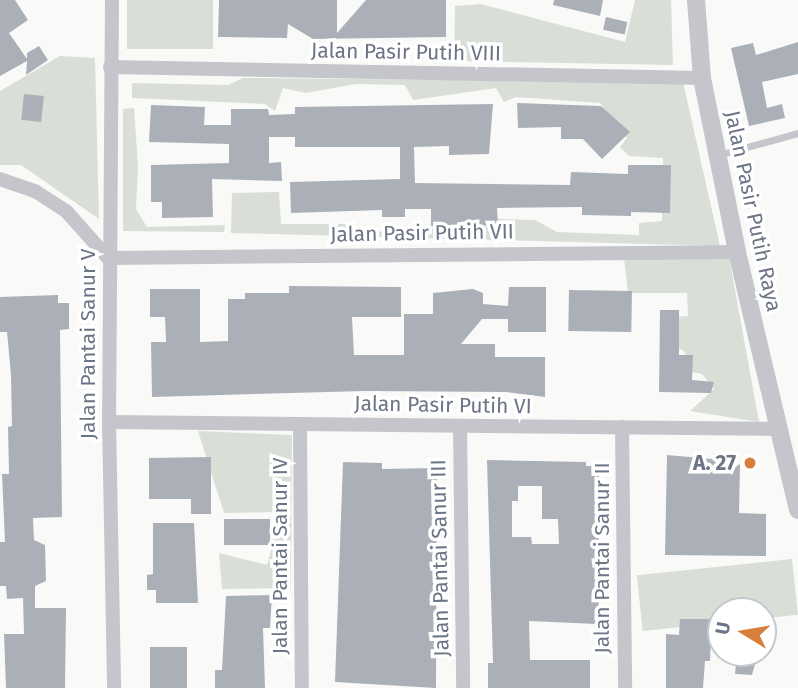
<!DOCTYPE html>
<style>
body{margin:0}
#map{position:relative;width:798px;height:688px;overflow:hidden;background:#f9faf8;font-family:"Fira Sans",sans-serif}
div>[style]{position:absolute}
.green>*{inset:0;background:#d9ded7;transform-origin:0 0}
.building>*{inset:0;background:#abb0b8;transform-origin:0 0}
.service>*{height:7px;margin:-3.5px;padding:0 3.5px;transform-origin:3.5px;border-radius:3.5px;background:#c4c6cb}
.minor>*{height:14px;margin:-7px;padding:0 7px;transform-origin:7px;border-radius:7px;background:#c4c6cb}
.tertiary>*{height:18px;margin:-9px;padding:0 9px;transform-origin:9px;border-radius:9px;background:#c4c6cb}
.dots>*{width:19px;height:19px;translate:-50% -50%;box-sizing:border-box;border:4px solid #fff;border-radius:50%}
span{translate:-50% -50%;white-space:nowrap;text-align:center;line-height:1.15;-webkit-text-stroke:7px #fff;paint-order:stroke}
.street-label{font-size:21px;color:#6b7586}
.poi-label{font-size:21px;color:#6b7586;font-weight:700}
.right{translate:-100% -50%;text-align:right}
.north{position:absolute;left:707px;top:597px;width:70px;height:70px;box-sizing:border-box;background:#fff;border:2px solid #c4c8cf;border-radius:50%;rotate:281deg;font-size:19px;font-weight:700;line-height:28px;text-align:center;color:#6b7586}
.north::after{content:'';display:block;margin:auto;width:24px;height:32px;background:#d77f3b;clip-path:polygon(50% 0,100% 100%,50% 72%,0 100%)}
</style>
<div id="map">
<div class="green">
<div style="left:127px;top:0;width:86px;height:49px"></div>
<div style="clip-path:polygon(635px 0,671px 0,673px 65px,454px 61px,455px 6px,481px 4px,625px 42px)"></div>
<div style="clip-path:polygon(60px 56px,95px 58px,99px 219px,21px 165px,0 165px,0 91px)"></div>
<div style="clip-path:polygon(243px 78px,683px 82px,720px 246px,231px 233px,232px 193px,279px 192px,281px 224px,345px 224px,349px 231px,424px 232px,425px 225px,497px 219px,535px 220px,557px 232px,639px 235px,639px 223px,662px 221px,663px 158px,629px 156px,620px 147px,627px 138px,600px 103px,516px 97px,504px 102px,496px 88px,413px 100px,405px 85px,356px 84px,306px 93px,283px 88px,275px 111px,265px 104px,132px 98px,132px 83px,228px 85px)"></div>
<div style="clip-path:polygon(134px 108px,138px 167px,136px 209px,147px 227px,225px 225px,224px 232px,123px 231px,123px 109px)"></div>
<div style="clip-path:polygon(729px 257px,759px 422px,690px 411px,714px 389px,702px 374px,686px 371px,685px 352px,674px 345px,673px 317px,688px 316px,687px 293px,628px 293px,624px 258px)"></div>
<div style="clip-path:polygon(198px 431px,292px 435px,291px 588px,222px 589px,219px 553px,267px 565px,282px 512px,224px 513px)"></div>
<div style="left:792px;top:559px;width:56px;height:156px;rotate:84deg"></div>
</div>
<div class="building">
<div style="clip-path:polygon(0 0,15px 0,28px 20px,9px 33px,27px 59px,27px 53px,39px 46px,48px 60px,26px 75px,27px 61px,0 76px)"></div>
<div style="clip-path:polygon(219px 0,337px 0,337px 33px,366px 0,446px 0,446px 37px,313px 39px,288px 24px,287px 38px,218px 37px)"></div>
<div style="clip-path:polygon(554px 0,603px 0,600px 16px,553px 5px)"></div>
<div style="left:606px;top:17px;width:22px;height:13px;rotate:13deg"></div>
<div style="clip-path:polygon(798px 42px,798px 74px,762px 82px,767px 108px,782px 104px,785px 118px,749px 126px,731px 48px,753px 43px,756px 55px)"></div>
<div style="left:24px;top:94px;width:20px;height:26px;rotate:6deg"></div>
<div style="clip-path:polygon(517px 103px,601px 106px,630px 132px,602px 159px,583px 139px,561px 139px,561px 127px,518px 128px)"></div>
<div style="clip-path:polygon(493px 104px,489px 154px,449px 155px,449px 146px,414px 147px,415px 183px,570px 185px,571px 172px,628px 174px,628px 165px,671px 165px,670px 213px,631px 212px,631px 216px,582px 215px,582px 207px,497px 208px,498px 225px,431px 226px,431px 209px,405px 209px,405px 217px,382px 217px,382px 210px,291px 213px,290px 182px,400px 179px,400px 147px,295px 147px,295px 137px,269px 137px,269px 163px,281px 162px,282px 181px,212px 179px,213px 217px,162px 218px,162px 202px,151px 202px,151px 165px,229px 163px,229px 144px,149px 142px,151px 105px,205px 107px,204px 125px,231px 125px,231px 109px,268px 109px,269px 115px,295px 114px,295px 107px)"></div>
<div style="clip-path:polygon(289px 286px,401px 287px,401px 317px,352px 317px,354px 355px,404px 355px,404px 314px,433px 314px,433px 293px,473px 289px,483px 293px,483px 304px,508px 306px,509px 287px,546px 287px,546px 332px,508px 332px,508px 319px,482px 319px,461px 344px,495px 344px,495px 357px,545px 357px,545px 397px,507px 392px,364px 391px,152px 397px,151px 342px,166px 342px,165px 317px,150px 317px,150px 289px,200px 289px,200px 342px,228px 341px,228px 299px,245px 299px,245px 293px,289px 293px)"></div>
<div style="left:569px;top:290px;width:63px;height:41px;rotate:1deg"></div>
<div style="clip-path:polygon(58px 295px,58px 303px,69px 303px,69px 329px,60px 330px,62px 517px,33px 518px,34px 540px,45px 545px,46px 581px,35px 586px,35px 608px,66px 608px,65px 688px,6px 688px,4px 634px,24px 634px,23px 598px,7px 599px,6px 586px,0 586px,0 542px,5px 542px,2px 474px,9px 474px,8px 427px,12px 426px,11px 375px,7px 332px,0 332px,0 297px)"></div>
<div style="clip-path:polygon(660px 310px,679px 310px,679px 355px,693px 355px,692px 380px,714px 382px,711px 393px,659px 392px)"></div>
<div style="clip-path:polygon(667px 455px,723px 460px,727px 473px,740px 464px,739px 513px,766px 514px,766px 556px,665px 555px)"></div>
<div style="clip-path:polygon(211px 457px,211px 514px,191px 514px,191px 499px,149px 499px,149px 458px)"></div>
<div style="clip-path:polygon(evenodd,487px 460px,586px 462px,586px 466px,599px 466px,599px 543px,604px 543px,597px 624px,529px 621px,530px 660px,590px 660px,590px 688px,488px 688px,488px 663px,493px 663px,487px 460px,518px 486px,542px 486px,542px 519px,558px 519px,559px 544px,532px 544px,531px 537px,512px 537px,512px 501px,518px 501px,518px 486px)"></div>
<div style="clip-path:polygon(343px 462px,382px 463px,382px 469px,437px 468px,436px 688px,335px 682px)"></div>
<div style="left:270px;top:519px;width:26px;height:46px;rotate:90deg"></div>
<div style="clip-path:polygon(153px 523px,194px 523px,198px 603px,156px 603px,156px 590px,147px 590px,147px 575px,153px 574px)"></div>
<div style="clip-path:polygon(272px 595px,270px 628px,263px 628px,265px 688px,215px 688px,215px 670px,222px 670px,226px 596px)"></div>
<div style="clip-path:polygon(680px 619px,718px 619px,718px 637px,711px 637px,710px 661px,705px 661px,703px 688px,666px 688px,666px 634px,679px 635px)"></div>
<div style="left:150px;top:647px;width:37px;height:41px"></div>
<div style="clip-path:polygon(737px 653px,758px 653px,752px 675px,735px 674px)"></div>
</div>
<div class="service">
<div style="left:718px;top:155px;width:83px;rotate:-15.4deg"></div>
</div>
<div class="minor">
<div style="left:112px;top:0;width:422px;rotate:90.4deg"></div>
<div style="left:109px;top:422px;width:266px;rotate:88.9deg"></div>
<div style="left:110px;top:67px;width:592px;rotate:1.06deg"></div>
<div style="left:0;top:179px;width:37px;rotate:19deg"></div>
<div style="left:35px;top:191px;width:38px;rotate:33deg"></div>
<div style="left:67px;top:212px;width:62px;rotate:48.3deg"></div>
<div style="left:108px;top:258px;width:629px;rotate:-0.55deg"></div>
<div style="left:109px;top:422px;width:669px;rotate:0.6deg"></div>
<div style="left:300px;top:425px;width:263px;rotate:89.6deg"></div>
<div style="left:460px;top:427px;width:261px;rotate:89.3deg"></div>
<div style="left:622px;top:427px;width:261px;rotate:89.3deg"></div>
</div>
<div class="tertiary">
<div style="left:696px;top:0;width:78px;rotate:85.6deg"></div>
<div style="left:702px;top:78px;width:177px;rotate:78.6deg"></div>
<div style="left:737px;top:252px;width:265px;rotate:76.7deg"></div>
</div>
<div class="dots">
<div style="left:750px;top:463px;background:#d77f3b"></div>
</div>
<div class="street-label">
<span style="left:406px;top:52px;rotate:1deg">Jalan Pasir Putih VIII</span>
<span style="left:753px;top:211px;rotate:78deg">Jalan Pasir Putih Raya</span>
<span style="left:422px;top:233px;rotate:-1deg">Jalan Pasir Putih VII</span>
<span style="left:88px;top:344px;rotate:-90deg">Jalan Pantai Sanur V</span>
<span style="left:443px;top:405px;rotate:1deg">Jalan Pasir Putih VI</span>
<span style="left:280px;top:556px;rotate:-90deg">Jalan Pantai Sanur IV</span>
<span style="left:440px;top:558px;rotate:-91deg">Jalan Pantai Sanur III</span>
<span style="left:602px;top:558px;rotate:-90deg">Jalan Pantai Sanur II</span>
</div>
<div class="poi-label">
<span class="right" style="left:736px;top:463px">A. 27</span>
</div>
<div class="north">U</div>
</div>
